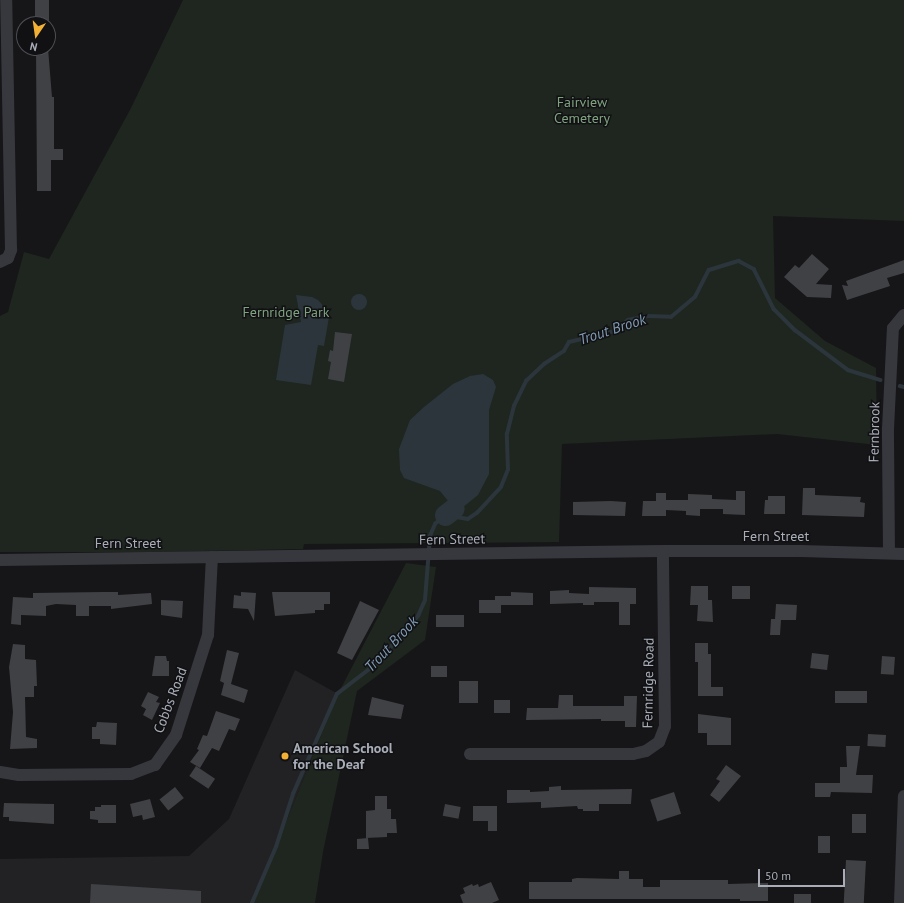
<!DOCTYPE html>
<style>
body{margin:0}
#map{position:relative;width:904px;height:903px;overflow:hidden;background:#161618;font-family:"PT Sans",sans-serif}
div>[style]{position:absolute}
.built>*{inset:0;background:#222225}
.green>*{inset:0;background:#1e261f}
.water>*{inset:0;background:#2c353c}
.round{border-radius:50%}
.stream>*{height:3.5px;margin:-1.75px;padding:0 1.75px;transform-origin:1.75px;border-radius:1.75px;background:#2c353c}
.river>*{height:21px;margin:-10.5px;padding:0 10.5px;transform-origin:10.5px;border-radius:10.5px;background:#2c353c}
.building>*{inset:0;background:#404145;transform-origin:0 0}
.minor>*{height:12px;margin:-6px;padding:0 6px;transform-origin:6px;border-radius:6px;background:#37383d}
.dots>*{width:11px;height:11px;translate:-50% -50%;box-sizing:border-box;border:2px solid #111113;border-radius:50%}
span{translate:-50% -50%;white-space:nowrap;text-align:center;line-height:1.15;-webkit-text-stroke:3px #111113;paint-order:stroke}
.park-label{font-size:14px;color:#7fa381}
.street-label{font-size:14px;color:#a8adb8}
.poi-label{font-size:14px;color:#a8adb8;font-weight:700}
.left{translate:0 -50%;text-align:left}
.water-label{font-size:15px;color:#7f9bb3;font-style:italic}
.north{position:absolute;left:16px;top:16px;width:40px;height:40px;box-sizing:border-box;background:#111113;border:1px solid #4d4f55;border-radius:50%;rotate:193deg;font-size:11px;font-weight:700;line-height:16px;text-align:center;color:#a8adb8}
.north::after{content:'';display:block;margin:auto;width:14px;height:18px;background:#f2b134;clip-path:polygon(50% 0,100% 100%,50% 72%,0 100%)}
.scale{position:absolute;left:758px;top:869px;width:87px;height:18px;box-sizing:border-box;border:2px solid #a8adb8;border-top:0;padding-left:5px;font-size:12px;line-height:14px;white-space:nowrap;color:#a8adb8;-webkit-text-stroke:3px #111113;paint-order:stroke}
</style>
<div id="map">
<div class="built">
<div style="clip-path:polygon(295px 670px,338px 694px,253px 903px,0 903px,0 859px,189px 856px,229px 819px)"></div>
</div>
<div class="green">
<div style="clip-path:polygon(183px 0,904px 0,904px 221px,773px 216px,775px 298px,825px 341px,876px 368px,877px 445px,777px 434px,562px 444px,559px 542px,304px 544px,303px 549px,149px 552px,0 552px,0 316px,8px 312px,24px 252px,49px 259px,131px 108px)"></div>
<div style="clip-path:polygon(406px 563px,436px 567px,425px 640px,357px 691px,323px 852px,315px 903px,253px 903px,338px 694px)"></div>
</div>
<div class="water">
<div class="round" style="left:351px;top:294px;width:16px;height:16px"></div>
<div style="clip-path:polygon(296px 295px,312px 297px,318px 300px,326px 309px,329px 317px,324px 346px,318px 345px,311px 385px,276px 380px,285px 325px,301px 322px)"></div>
<div style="clip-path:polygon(483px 374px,493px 380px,496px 387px,489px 410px,489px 474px,478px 495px,457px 512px,440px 491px,404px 478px,400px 470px,399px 449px,410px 420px,424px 407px,453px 384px,470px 376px)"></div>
</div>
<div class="stream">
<div style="left:900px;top:386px;width:4px;rotate:14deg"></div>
<div style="left:252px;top:903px;width:61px;rotate:-66.8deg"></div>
<div style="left:276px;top:847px;width:56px;rotate:-72.2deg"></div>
<div style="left:293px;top:794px;width:109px;rotate:-66.3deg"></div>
<div style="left:337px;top:694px;width:49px;rotate:-37.6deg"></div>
<div style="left:376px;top:664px;width:64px;rotate:-48.8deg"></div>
<div style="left:418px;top:616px;width:17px;rotate:-66deg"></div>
<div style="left:425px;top:600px;width:64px;rotate:-85.5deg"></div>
<div style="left:430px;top:536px;width:13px;rotate:-67deg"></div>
<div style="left:435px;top:524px;width:13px;rotate:-42deg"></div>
<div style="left:445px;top:515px;width:23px;rotate:10deg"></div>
<div style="left:468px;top:519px;width:11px;rotate:-34deg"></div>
<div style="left:477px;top:513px;width:35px;rotate:-47deg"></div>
<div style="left:501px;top:487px;width:18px;rotate:-68deg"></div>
<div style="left:508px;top:470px;width:36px;rotate:-92deg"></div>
<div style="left:507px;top:434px;width:29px;rotate:-76deg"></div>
<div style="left:514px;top:406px;width:28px;rotate:-64deg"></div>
<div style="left:526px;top:381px;width:25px;rotate:-43deg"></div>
<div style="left:544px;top:364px;width:24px;rotate:-33deg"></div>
<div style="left:564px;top:351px;width:10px;rotate:-61deg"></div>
<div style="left:569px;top:342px;width:47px;rotate:-13.4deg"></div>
<div style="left:615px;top:331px;width:17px;rotate:-40deg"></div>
<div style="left:628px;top:320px;width:20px;rotate:-11deg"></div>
<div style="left:648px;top:316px;width:23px;rotate:2deg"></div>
<div style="left:671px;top:317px;width:31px;rotate:-40deg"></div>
<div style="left:695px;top:297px;width:30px;rotate:-63deg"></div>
<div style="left:709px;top:270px;width:31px;rotate:-17deg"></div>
<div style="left:739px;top:261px;width:17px;rotate:28deg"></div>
<div style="left:754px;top:269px;width:45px;rotate:63.4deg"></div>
<div style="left:774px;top:309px;width:30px;rotate:45deg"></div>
<div style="left:795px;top:330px;width:66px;rotate:37deg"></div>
<div style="left:848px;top:370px;width:34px;rotate:17deg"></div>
</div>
<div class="river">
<div style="left:445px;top:515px;width:11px;rotate:-38deg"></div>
</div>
<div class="building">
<div style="left:35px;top:0;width:14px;height:24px"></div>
<div style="clip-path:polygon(36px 48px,48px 48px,52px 97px,54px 97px,54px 149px,63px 149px,63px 160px,51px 160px,51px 191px,37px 191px)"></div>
<div style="clip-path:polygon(812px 254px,829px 269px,816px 284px,832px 285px,831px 298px,807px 297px,784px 277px,795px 265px,799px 268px)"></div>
<div style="clip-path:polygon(904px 260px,904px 273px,887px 278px,890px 286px,847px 300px,842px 285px,848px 286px,846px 281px)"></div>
<div style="clip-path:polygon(335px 332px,352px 334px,344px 382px,328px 379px,331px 362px,328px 361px,330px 350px,333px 351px)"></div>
<div style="clip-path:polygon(803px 488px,815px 488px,815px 495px,861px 497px,860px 502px,865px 503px,864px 517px,802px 515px)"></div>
<div style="clip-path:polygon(736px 491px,745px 491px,745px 515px,723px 514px,723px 509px,700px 509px,700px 516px,686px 515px,686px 511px,666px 510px,666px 516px,642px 516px,643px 501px,656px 501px,656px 493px,666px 493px,666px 500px,688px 500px,688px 494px,712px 495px,712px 499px,736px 500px)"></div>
<div style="clip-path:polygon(768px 496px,785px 496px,785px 514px,764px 514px,765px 500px,768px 500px)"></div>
<div style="clip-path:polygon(611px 501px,626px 502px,625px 516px,573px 515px,573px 502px)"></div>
<div style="clip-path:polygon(691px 586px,708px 586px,708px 600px,712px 600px,713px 622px,697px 621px,698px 605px,690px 605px)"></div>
<div style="left:732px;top:586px;width:18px;height:13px"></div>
<div style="clip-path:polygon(589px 587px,636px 588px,636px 604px,630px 604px,630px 625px,619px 625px,619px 602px,594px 602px,594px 605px,583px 605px,583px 603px,550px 604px,550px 591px,569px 590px,569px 593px,589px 594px)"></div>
<div style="clip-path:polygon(103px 592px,118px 592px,118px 595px,151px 593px,152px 604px,111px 609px,111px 606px,89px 606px,89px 616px,76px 616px,76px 605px,56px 604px,46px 606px,46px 616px,21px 615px,21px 625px,11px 624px,13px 597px,33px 598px,33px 593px)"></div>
<div style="clip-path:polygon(241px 592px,256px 593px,254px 621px,248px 609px,233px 608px,234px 595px,241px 596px)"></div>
<div style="clip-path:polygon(272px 592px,330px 592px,330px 604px,324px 604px,324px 610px,315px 610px,315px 613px,275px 616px)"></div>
<div style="clip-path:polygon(511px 592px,533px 593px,533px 605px,501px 605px,501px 613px,479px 613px,479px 600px,495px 600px,495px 596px,511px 596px)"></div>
<div style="clip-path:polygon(161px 600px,183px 601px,182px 618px,161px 615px)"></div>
<div style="clip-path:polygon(360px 601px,379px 610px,352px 660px,337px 653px)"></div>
<div style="clip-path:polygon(776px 604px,797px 605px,796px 620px,781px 620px,780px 635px,770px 635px,771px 619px,775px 619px)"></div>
<div style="left:436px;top:615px;width:28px;height:12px"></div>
<div style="clip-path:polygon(695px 643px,708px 643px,708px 654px,711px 654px,711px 687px,723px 687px,723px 696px,698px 696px,698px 662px,695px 662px)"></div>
<div style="clip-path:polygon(13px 644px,25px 645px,25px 659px,36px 660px,37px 686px,34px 686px,34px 697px,25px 697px,26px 737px,37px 739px,37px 748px,10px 749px,13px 712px,9px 667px)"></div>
<div style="clip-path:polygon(227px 650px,239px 653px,231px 684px,248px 690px,244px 703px,221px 695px,224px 683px,220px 681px)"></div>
<div style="left:812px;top:653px;width:17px;height:15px;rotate:7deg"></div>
<div style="clip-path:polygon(155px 656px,166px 656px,167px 661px,169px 661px,169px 676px,152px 676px)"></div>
<div style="left:882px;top:656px;width:13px;height:18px;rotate:4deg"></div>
<div style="left:431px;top:666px;width:16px;height:11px"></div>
<div style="left:459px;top:681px;width:19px;height:22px"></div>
<div style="left:835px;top:691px;width:32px;height:12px"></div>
<div style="clip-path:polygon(148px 692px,159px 697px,156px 702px,160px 703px,152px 720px,143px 715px,146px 709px,141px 706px)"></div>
<div style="clip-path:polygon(559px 695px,573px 695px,573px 706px,624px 706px,624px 696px,637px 696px,636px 727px,625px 727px,625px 721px,601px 721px,601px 719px,526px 720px,527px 708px,558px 708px)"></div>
<div style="clip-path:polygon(372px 697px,404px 705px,401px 719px,368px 715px)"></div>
<div style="left:494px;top:700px;width:16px;height:13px"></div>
<div style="clip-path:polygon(216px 711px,240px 719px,235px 731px,229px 729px,219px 751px,212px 748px,200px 768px,190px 762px,199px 750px,197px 749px,203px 735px,207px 736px)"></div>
<div style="clip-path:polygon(698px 714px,731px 718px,731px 745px,707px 745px,707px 733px,698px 733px)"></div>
<div style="clip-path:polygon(97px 722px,117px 723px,116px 745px,100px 744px,100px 739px,92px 739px,92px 727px,96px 727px)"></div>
<div style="left:868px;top:734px;width:18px;height:12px;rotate:3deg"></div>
<div style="clip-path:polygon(846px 746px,860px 746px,856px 775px,873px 775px,872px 793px,831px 792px,830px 797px,815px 797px,815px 783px,840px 783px,840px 767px,847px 767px)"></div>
<div style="clip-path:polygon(726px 765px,741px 776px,719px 802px,710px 795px,720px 781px,716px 779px)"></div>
<div style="left:196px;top:766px;width:23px;height:12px;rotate:34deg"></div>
<div style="clip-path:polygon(561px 786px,561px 790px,632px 789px,631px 804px,599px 804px,599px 811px,583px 811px,583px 809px,578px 809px,577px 806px,541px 808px,541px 802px,507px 803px,507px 790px,530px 790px,530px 792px,549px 791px,549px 787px)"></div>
<div style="left:175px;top:787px;width:14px;height:20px;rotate:51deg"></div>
<div style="left:674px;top:792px;width:23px;height:25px;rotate:72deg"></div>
<div style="clip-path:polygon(375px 796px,387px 796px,387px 809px,391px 809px,391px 819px,396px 819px,397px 833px,387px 833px,387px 837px,366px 838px,366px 811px,375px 810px)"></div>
<div style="clip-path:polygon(150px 799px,155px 817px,143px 820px,142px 815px,133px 817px,130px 804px)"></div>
<div style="clip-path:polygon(4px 803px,54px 804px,54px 824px,9px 821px,9px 817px,3px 817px)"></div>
<div style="left:445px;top:804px;width:16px;height:12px;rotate:11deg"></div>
<div style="clip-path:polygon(101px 805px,116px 805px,116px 823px,98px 823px,98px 820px,90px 819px,90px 811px,95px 811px,95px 807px,101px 807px)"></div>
<div style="clip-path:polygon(473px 806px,497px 806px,497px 831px,488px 831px,488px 821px,473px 821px)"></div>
<div style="left:852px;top:814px;width:14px;height:19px"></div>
<div style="left:818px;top:836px;width:12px;height:17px"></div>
<div style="clip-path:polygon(368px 838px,369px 849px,357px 849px,357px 839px)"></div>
<div style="left:846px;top:860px;width:20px;height:43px;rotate:3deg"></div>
<div style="clip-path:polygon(619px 871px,629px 871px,629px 879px,643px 879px,643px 887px,660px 887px,660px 880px,728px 880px,728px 884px,768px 883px,768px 901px,740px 901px,740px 899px,529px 899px,529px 882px,572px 882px,572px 879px,577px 878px,619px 879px)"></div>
<div style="clip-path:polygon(491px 882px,499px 900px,492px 903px,463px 903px,460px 895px,465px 893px,463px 888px,472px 884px,473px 886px,478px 884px,479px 887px)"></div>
<div style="clip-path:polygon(91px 884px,201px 891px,201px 903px,90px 903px)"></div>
<div style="left:794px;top:894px;width:17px;height:9px"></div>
</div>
<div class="minor">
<div style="left:0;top:262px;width:9px;rotate:-27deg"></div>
<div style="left:8px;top:258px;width:9px;rotate:-69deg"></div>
<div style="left:11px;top:250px;width:250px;rotate:-91.1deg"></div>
<div style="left:889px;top:553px;width:124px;rotate:-90.5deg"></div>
<div style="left:888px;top:429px;width:101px;rotate:-87.2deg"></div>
<div style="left:893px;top:328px;width:17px;rotate:-50deg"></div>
<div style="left:0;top:560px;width:663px;rotate:-0.78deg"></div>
<div style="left:663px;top:551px;width:138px"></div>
<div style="left:801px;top:551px;width:103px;rotate:1.7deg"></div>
<div style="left:470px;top:754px;width:163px"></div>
<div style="left:633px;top:754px;width:13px;rotate:-13deg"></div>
<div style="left:646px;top:751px;width:16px;rotate:-35deg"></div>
<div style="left:659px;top:742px;width:17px;rotate:-69deg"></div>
<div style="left:665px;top:726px;width:175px;rotate:-90.7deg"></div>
<div style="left:0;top:772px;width:19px;rotate:9deg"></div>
<div style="left:19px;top:775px;width:112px;rotate:-0.5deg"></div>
<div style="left:131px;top:774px;width:26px;rotate:-21deg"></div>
<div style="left:155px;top:765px;width:37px;rotate:-55deg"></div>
<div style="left:176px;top:735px;width:105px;rotate:-72.3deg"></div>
<div style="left:208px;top:635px;width:78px;rotate:-87.1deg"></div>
<div style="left:900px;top:903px;width:107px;rotate:-87.9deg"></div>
</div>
<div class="dots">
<div style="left:285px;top:756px;background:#f2b134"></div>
</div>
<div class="park-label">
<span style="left:582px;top:110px">Fairview<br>Cemetery</span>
<span style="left:286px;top:312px">Fernridge Park</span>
</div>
<div class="street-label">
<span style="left:874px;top:432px;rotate:-89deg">Fernbrook</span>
<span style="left:776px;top:536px">Fern Street</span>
<span style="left:452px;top:539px;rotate:-1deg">Fern Street</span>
<span style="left:128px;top:543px">Fern Street</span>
<span style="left:648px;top:683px;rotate:-89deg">Fernridge Road</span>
<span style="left:170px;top:700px;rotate:-69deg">Cobbs Road</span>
</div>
<div class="poi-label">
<span class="left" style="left:293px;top:756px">American School<br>for the Deaf</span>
</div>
<div class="water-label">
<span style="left:612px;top:329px;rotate:-18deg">Trout Brook</span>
<span style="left:391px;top:644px;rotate:-47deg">Trout Brook</span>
</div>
<div class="north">N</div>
<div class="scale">50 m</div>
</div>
